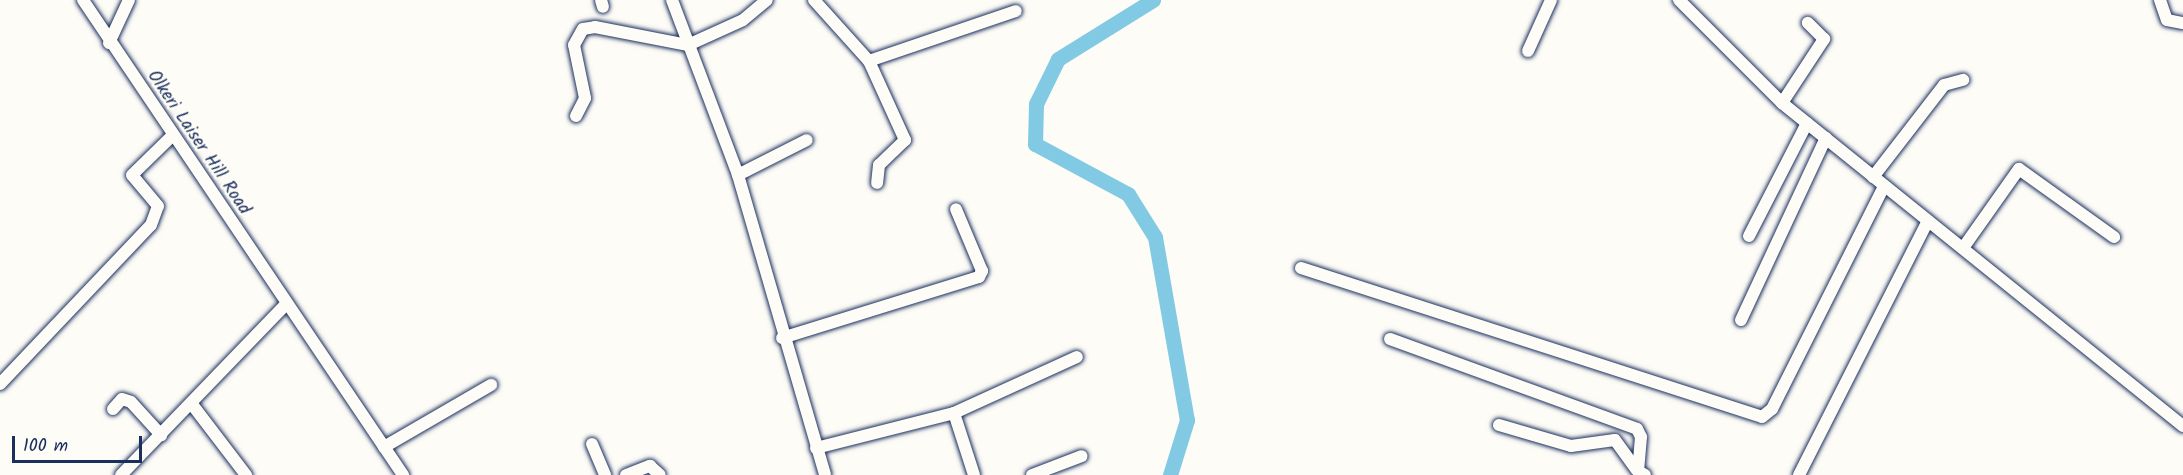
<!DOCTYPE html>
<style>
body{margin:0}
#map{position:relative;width:2183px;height:475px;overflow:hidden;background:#fdfcf7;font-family:Kalam,sans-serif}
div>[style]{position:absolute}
.river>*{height:15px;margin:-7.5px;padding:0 7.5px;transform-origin:7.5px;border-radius:7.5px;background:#82cae3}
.roads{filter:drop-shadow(0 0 2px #1b2f5e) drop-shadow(0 0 2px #1b2f5e)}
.minor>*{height:12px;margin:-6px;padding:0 6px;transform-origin:6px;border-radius:6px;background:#fdfcf7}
span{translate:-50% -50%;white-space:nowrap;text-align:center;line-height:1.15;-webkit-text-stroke:5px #fdfcf7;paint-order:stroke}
.street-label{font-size:18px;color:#1b2f5e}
.scale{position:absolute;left:12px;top:436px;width:130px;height:27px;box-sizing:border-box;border:3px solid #1b2f5e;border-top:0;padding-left:8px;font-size:18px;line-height:21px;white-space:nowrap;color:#1b2f5e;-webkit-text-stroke:4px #fdfcf7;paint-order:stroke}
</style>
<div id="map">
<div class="river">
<div style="left:1153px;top:0;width:112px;rotate:148.2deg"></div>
<div style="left:1058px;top:59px;width:50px;rotate:116.1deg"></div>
<div style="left:1036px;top:104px;width:40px;rotate:91.4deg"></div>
<div style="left:1035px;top:144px;width:106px;rotate:28.3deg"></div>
<div style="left:1128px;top:194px;width:51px;rotate:57.9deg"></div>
<div style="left:1155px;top:237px;width:186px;rotate:80.1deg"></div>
<div style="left:1187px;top:420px;width:58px;rotate:107.2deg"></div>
</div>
<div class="roads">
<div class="minor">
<div style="left:83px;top:0;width:573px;rotate:56.03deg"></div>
<div style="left:601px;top:0;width:7px;rotate:74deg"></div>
<div style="left:672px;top:0;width:187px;rotate:69.3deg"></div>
<div style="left:738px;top:175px;width:312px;rotate:73.8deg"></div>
<div style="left:814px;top:0;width:82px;rotate:48deg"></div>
<div style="left:869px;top:61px;width:87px;rotate:65.5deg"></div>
<div style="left:905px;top:140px;width:36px;rotate:136deg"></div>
<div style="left:879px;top:165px;width:18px;rotate:96deg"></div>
<div style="left:1679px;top:0;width:146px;rotate:45deg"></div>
<div style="left:1782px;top:103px;width:515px;rotate:38.85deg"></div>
<div style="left:2160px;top:0;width:21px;rotate:71deg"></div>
<div style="left:2167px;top:20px;width:16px;rotate:11deg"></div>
<div style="left:109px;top:43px;width:47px;rotate:-65.1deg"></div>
<div style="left:1528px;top:51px;width:56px;rotate:-65.7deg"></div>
<div style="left:869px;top:61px;width:155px;rotate:-18.8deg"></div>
<div style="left:1782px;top:103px;width:77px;rotate:-56.7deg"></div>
<div style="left:1824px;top:39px;width:23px;rotate:-135deg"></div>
<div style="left:576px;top:116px;width:20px;rotate:-63deg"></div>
<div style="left:585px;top:98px;width:54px;rotate:-101.7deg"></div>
<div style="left:574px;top:45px;width:18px;rotate:-61deg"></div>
<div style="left:583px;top:29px;width:12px;rotate:-9deg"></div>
<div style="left:595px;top:27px;width:95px;rotate:11deg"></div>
<div style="left:688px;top:45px;width:60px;rotate:-24.4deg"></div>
<div style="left:743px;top:20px;width:31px;rotate:-40deg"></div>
<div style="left:738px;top:175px;width:77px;rotate:-26.9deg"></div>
<div style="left:1873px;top:177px;width:116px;rotate:-52.3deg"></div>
<div style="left:1944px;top:85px;width:20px;rotate:-15deg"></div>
<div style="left:1749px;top:236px;width:127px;rotate:-62.8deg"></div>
<div style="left:1963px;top:248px;width:97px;rotate:-54.7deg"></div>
<div style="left:2019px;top:169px;width:117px;rotate:35.6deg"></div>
<div style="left:1301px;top:268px;width:484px;rotate:17.9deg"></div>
<div style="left:1762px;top:417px;width:13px;rotate:-39deg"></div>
<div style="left:1772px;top:409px;width:250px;rotate:-63.3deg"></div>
<div style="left:1741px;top:320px;width:201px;rotate:-65deg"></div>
<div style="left:782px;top:338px;width:206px;rotate:-17.2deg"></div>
<div style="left:979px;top:277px;width:7px;rotate:-63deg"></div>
<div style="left:982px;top:271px;width:67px;rotate:-112.8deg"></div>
<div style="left:1390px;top:339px;width:263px;rotate:20deg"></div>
<div style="left:1637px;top:429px;width:9px;rotate:63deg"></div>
<div style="left:1641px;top:437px;width:34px;rotate:95deg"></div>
<div style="left:1638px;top:471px;width:8px;rotate:30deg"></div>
<div style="left:0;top:384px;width:219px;rotate:-46.5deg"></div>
<div style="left:151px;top:225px;width:20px;rotate:-70deg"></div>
<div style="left:158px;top:206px;width:40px;rotate:-130deg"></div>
<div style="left:132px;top:175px;width:54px;rotate:-44.3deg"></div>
<div style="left:191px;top:403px;width:91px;rotate:52.6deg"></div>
<div style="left:113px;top:409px;width:13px;rotate:-48deg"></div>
<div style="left:122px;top:399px;width:9px;rotate:18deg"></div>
<div style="left:131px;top:402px;width:45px;rotate:47.7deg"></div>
<div style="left:954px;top:413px;width:65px;rotate:72.1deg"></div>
<div style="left:1499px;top:425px;width:75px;rotate:16.3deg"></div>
<div style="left:1571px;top:446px;width:44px;rotate:-7.8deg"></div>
<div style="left:1615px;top:440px;width:37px;rotate:54deg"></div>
<div style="left:592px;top:444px;width:34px;rotate:67deg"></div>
<div style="left:384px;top:447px;width:124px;rotate:-30.1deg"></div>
<div style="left:816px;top:448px;width:142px;rotate:-14.2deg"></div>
<div style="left:954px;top:413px;width:135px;rotate:-24.5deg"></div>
<div style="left:121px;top:475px;width:238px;rotate:-46deg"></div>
<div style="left:626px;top:475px;width:26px;rotate:-21deg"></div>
<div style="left:650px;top:466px;width:13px;rotate:42deg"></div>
<div style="left:1032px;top:475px;width:53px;rotate:-20.8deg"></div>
<div style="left:1799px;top:475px;width:285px;rotate:-63.1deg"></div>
</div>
</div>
<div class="street-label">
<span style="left:198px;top:143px;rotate:56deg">Olkeri Laiser Hill Road</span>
</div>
<div class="scale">100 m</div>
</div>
